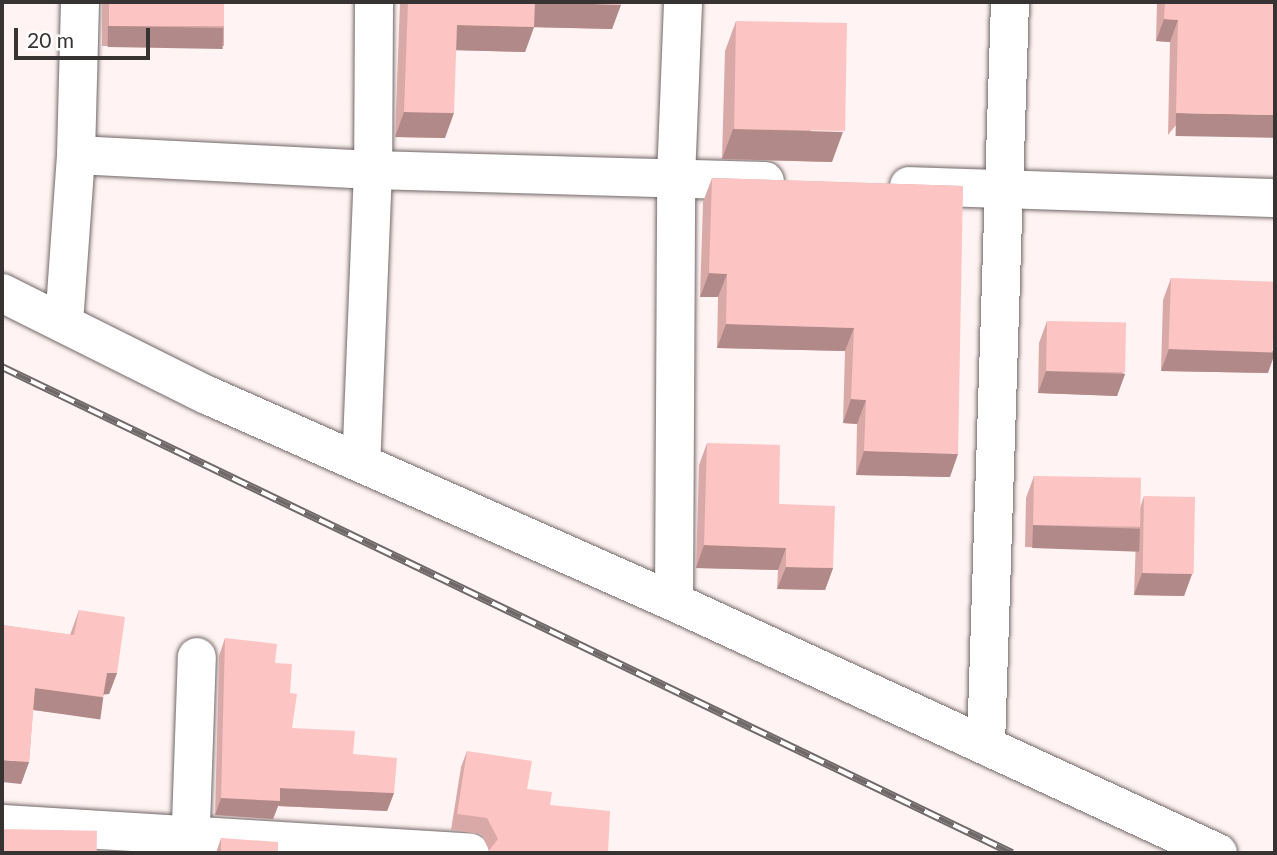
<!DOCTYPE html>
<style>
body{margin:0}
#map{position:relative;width:1277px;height:855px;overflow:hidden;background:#fff4f3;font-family:Lato,sans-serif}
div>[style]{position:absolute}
.roads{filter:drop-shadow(0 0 2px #726868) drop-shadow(0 0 2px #726868)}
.minor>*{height:38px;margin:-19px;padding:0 19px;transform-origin:19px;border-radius:19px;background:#fff}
.rail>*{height:8px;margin-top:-4px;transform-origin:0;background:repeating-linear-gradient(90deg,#fff 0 16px,#706969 0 32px);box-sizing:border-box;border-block:2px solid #706969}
.wall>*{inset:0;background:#d9a9a8;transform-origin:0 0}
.shaded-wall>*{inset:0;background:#b08988;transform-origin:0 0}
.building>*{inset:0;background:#fcc4c3;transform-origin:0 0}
span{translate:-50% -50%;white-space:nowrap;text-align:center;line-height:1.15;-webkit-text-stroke:7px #fff;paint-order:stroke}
.frame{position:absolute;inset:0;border:4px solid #383333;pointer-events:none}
.scale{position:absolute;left:14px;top:28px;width:136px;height:32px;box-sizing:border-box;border:4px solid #383333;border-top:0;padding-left:9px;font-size:21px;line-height:24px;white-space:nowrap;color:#383333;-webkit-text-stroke:5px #fff;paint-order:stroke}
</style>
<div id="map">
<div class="roads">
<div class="minor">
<div style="left:374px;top:2px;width:168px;rotate:90.3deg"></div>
<div style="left:373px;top:170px;width:392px;rotate:1.6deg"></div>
<div style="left:76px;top:155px;width:297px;rotate:2.9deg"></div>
<div style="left:373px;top:170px;width:293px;rotate:92.3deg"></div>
<div style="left:909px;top:186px;width:366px;rotate:1.9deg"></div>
<div style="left:2px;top:293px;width:229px;rotate:26.5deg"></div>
<div style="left:207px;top:395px;width:511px;rotate:23.91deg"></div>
<div style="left:674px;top:602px;width:599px;rotate:24.77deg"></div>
<div style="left:64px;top:323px;width:168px;rotate:-85.9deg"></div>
<div style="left:76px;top:155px;width:153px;rotate:-88.5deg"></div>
<div style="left:674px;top:602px;width:424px;rotate:-89.7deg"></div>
<div style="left:676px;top:178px;width:176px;rotate:-87.7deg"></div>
<div style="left:986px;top:745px;width:743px;rotate:-88.15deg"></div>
<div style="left:2px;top:824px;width:469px;rotate:3.5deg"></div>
<div style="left:190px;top:853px;width:196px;rotate:-88deg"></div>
</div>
</div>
<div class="rail">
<div style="left:2px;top:367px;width:1121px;rotate:25.7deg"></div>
</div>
<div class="wall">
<div style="left:102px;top:2px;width:122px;height:44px"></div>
<div style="clip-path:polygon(400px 2px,621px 2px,612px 29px,534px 27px,525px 52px,456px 50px,445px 138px,395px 137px)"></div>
<div style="clip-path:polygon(1157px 2px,1275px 2px,1168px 135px,1170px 42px,1156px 41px)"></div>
<div style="clip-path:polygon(736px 21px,832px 162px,722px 159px,725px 51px)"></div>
<div style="clip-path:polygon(712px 178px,963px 186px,950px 477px,856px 475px,857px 424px,843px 423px,845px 351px,717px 348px,718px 297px,700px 297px,703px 202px)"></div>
<div style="clip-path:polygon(1171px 278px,1268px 373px,1161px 371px,1163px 300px)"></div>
<div style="clip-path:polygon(1047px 321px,1125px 374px,1117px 396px,1038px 393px,1039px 343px)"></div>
<div style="clip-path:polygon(707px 443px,779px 504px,833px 568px,825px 590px,777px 589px,778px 570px,696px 568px,699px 465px)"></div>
<div style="clip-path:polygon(1034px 476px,1140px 508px,1144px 496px,1192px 574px,1184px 596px,1134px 595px,1136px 538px,1132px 550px,1025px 547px,1026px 498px)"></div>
<div style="clip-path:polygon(79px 610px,117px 673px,109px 694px,104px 694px,96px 718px,33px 710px,29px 762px,21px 784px,2px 625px,70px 635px)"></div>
<div style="clip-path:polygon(225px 638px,275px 663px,290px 693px,292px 728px,353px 754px,394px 793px,387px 811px,278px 806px,273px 819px,215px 815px,219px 656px)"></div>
<div style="clip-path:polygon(467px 751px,527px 789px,550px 805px,489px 850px,481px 834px,451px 830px,461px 767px)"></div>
<div style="clip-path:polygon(221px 838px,278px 853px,216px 853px)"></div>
</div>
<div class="shaded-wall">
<div style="clip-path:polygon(535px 2px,621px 5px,612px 29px,526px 27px)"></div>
<div style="clip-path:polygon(1164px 19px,1178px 20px,1170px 42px,1156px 41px)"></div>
<div style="clip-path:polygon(457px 25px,534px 27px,525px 52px,448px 50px)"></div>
<div style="left:108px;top:26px;width:115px;height:21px;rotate:1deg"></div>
<div style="clip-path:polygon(404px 112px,454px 113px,445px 138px,395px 137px)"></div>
<div style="left:1176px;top:113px;width:99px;height:23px;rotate:1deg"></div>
<div style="clip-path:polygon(733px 129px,843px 132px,832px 162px,722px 159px)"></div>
<div style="clip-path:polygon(709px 273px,727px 274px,718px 297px,700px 297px)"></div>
<div style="clip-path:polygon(726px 324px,854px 328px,845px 351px,717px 348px)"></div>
<div style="clip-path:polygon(1169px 349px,1275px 351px,1275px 353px,1268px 373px,1161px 371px)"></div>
<div style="clip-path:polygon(1046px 371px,1125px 374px,1117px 396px,1038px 393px)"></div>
<div style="clip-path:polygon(851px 399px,866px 400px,857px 424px,843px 423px)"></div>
<div style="clip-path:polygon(864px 451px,958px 454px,950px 477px,856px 475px)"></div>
<div style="left:1033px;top:525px;width:107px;height:23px;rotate:2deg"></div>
<div style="clip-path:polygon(704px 545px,786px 548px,778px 570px,696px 568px)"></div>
<div style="clip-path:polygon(786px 567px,833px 568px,825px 590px,777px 589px)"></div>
<div style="clip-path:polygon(1142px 573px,1192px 574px,1184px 596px,1134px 595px)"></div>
<div style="clip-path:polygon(107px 673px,117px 673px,109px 694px,99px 695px)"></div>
<div style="left:35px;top:688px;width:69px;height:22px;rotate:8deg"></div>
<div style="clip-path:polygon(2px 760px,29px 762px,21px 784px,2px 782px)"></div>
<div style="clip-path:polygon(280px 788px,394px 793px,387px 811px,278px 806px,273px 819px,215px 815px,221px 798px)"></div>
</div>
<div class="building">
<div style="left:109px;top:2px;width:115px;height:24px"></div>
<div style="clip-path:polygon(408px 2px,621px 2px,621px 5px,535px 2px,534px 27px,457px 25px,454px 113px,404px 112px)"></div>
<div style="clip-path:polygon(1165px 2px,1275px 2px,1275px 115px,1176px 113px,1178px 20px,1164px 19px)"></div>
<div style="left:736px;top:21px;width:111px;height:108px;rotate:1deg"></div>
<div style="clip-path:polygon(712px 178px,963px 186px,958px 454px,864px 451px,866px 400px,851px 399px,854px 328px,726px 324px,727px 274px,709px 273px)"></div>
<div style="left:1171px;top:278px;width:104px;height:71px;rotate:2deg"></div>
<div style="left:1047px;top:321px;width:79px;height:50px;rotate:1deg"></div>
<div style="clip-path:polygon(707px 443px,780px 445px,779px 504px,835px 506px,833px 568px,786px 567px,786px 548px,704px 545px)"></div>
<div style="left:1034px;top:476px;width:107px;height:49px;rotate:1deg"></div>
<div style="left:1144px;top:496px;width:51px;height:77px;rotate:1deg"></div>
<div style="clip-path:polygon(79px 610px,125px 617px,117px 673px,107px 673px,103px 697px,35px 688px,29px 762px,2px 760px,2px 625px,74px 635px)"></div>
<div style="clip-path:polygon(225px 638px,277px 644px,275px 663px,292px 664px,290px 693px,297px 694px,292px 728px,355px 731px,353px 754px,397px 758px,394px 793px,280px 788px,280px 801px,221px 798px)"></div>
<div style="clip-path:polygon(467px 751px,532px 761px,527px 789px,552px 792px,550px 805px,610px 811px,608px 853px,487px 853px,498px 839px,487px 818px,457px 814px)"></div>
<div style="left:2px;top:829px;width:95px;height:24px;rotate:1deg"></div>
<div style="clip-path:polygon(221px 838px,278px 842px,278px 853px,221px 853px)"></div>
</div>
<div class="frame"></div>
<div class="scale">20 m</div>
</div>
